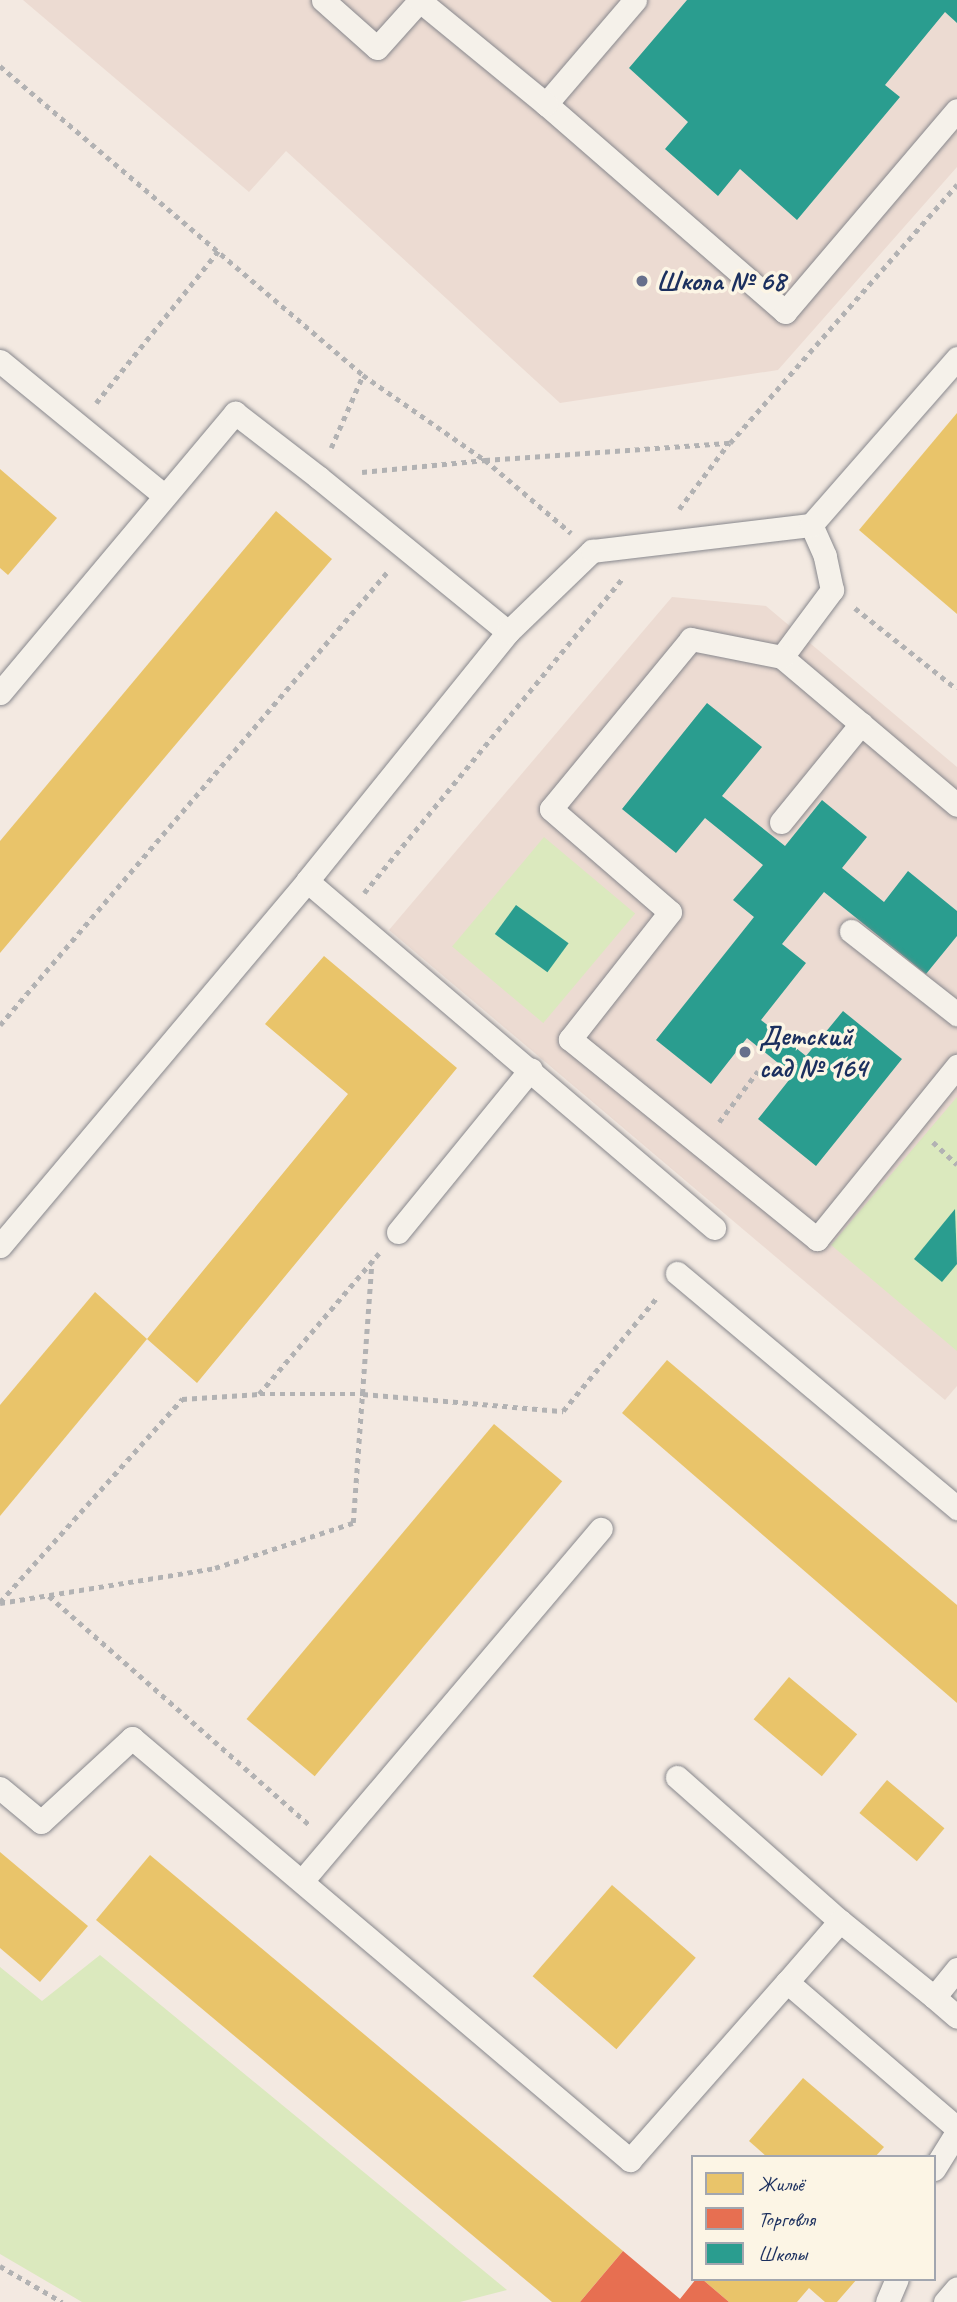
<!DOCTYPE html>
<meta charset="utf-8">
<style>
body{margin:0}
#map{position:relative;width:957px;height:2302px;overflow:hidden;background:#f3e9e1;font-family:Caveat,sans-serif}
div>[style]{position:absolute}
.built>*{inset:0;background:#ecdbd2}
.green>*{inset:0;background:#dbe9be;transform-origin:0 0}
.homes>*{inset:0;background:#e9c46a;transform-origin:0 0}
.shops>*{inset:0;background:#e76f51}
.schools>*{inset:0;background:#2a9d8f;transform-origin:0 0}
.path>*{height:4.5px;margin-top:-2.25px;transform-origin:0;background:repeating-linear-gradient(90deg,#b2b2b3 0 5px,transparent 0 10px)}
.roads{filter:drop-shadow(0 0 2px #88888d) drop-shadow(0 0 2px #88888d)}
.lane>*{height:23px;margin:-11.5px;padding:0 11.5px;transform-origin:11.5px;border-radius:11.5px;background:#f5f1ea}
.dots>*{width:19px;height:19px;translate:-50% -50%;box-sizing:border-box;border:4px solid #fcf5e5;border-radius:50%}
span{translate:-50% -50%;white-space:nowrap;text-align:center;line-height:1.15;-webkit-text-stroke:7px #fcf5e5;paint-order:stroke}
.poi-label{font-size:28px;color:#1b2f5e;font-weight:700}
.left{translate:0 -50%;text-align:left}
.legend{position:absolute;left:691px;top:2155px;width:245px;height:126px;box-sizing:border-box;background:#fcf5e5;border:2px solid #a2a6af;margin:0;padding:9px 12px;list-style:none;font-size:21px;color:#1b2f5e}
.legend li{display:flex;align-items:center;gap:14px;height:35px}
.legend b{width:35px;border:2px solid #a2a6af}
</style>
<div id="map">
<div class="built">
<div style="clip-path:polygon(23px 0,957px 0,957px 167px,778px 370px,560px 403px,286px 151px,249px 192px)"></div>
<div style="clip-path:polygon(672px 597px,766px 606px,957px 767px,957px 1386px,945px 1400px,389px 930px)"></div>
</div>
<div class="green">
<div style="left:544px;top:837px;width:119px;height:143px;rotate:40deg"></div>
<div style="clip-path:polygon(957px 1097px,957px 1351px,831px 1245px)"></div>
<div style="clip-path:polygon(100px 1955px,507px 2290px,460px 2302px,82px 2302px,0 2254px,0 1967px,42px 2001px)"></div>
</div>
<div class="homes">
<div style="clip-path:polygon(957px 413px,957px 614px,859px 530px)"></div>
<div style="clip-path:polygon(0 469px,57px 518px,8px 575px,0 568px)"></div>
<div style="clip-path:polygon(276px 511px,332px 559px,0 953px,0 841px)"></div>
<div style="clip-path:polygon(324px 956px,457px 1068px,197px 1383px,147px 1339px,348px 1094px,265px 1024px)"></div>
<div style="clip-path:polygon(95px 1292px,147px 1339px,0 1516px,0 1405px)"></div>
<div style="clip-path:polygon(667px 1360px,957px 1605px,957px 1703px,622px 1413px)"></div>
<div style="left:494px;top:1424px;width:89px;height:385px;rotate:40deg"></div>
<div style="left:789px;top:1677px;width:89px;height:55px;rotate:40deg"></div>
<div style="left:887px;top:1780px;width:75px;height:43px;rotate:40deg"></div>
<div style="clip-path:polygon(0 1852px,88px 1926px,40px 1982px,0 1948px)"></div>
<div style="clip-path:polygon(150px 1855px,623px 2251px,580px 2302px,552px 2302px,96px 1920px)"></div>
<div style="left:612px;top:1885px;width:111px;height:121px;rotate:41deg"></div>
<div style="clip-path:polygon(803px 2078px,884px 2147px,875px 2157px,767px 2157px,749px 2141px)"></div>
<div style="clip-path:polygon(702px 2279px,857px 2279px,837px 2302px,825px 2302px,809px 2288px,797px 2302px,729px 2302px)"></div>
</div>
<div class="shops">
<div style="clip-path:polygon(623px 2251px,680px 2299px,696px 2279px,702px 2279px,729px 2302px,580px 2302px)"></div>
</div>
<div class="schools">
<div style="clip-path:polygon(687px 0,957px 0,957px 23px,945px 12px,885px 85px,900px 97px,797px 220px,740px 169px,718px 196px,665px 149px,688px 122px,629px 68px)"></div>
<div style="clip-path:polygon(707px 703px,762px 747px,722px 796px,785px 846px,822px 800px,867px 837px,842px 868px,884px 902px,908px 871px,957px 911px,957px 936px,926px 974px,824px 892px,782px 944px,806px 963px,761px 1020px,806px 1056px,843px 1011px,902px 1059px,816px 1166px,758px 1119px,793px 1075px,747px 1038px,711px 1084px,656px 1040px,754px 917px,733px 900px,763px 865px,705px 818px,676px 853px,622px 809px)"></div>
<div style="left:516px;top:905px;width:65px;height:36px;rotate:36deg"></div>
<div style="clip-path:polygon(955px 1209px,957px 1264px,942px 1282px,914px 1259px)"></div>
</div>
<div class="path">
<div style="left:0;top:66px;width:477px;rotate:40.4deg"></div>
<div style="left:363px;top:375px;width:149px;rotate:34.9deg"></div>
<div style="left:485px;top:460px;width:246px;rotate:-4deg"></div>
<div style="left:730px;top:443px;width:344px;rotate:-48.7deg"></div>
<div style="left:96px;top:403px;width:195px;rotate:-51.2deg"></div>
<div style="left:331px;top:448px;width:80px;rotate:-66.3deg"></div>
<div style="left:362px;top:472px;width:124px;rotate:-5.6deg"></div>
<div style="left:485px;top:460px;width:113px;rotate:40.3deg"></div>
<div style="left:679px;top:509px;width:83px;rotate:-52.9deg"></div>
<div style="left:855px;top:608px;width:130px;rotate:38.5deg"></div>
<div style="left:364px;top:893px;width:408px;rotate:-50.6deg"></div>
<div style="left:0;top:1025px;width:597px;rotate:-49.48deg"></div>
<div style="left:719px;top:1122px;width:64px;rotate:-52.6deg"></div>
<div style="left:933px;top:1142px;width:33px;rotate:43deg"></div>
<div style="left:260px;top:1394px;width:103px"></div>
<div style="left:363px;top:1394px;width:201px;rotate:4.9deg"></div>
<div style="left:563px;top:1411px;width:149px;rotate:-50.4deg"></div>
<div style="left:49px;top:1596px;width:349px;rotate:41.3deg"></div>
<div style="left:0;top:1602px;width:273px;rotate:-48.1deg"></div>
<div style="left:182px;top:1399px;width:77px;rotate:-3.7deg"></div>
<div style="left:259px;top:1394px;width:185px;rotate:-49.6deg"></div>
<div style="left:0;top:1603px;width:218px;rotate:-9.2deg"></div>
<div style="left:215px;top:1568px;width:145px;rotate:-18.1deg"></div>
<div style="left:353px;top:1523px;width:263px;rotate:-85.9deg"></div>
<div style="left:0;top:2266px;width:72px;rotate:30.1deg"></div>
</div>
<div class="roads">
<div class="lane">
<div style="left:323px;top:0;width:72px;rotate:41.6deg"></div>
<div style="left:377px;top:48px;width:64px;rotate:-48.1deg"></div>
<div style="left:635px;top:0;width:137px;rotate:130.6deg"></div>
<div style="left:546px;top:104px;width:317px;rotate:41deg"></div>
<div style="left:785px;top:312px;width:265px;rotate:-49.6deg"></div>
<div style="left:420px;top:1px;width:163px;rotate:39.3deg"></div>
<div style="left:0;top:361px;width:212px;rotate:39.3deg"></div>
<div style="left:782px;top:657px;width:84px;rotate:-53.3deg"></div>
<div style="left:832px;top:590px;width:35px;rotate:-102deg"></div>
<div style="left:825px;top:556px;width:34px;rotate:-114deg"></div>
<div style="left:0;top:693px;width:366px;rotate:-50deg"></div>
<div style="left:235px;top:413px;width:105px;rotate:37.6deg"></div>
<div style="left:318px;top:477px;width:245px;rotate:39.2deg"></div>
<div style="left:957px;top:805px;width:229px;rotate:-139.8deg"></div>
<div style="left:782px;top:657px;width:93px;rotate:-168.8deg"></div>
<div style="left:691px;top:639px;width:220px;rotate:129.5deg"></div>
<div style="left:551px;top:809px;width:157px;rotate:40.9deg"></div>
<div style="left:670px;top:912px;width:162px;rotate:128.2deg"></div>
<div style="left:570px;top:1039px;width:318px;rotate:39deg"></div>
<div style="left:817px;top:1239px;width:223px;rotate:-51deg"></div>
<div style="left:781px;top:822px;width:127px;rotate:-50.8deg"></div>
<div style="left:307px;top:881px;width:320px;rotate:-51.1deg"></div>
<div style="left:508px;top:632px;width:117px;rotate:-44deg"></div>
<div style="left:592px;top:551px;width:221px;rotate:-6.8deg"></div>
<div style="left:811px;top:525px;width:222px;rotate:-48.8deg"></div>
<div style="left:851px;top:931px;width:135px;rotate:38.1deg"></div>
<div style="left:398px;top:1232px;width:210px;rotate:-50.8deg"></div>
<div style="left:0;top:1246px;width:477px;rotate:-49.9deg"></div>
<div style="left:307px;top:881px;width:535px;rotate:40.45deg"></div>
<div style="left:677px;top:1273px;width:366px;rotate:40deg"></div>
<div style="left:677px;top:1777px;width:217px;rotate:41.5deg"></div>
<div style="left:0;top:1788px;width:53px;rotate:39.7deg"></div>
<div style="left:41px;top:1822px;width:124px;rotate:-42.7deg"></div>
<div style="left:132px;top:1738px;width:653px;rotate:40.28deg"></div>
<div style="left:630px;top:2160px;width:237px;rotate:-48.6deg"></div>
<div style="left:787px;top:1982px;width:224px;rotate:40.7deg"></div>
<div style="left:302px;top:1881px;width:462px;rotate:-49.7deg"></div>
<div style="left:957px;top:1969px;width:36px;rotate:129deg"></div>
<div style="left:934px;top:1997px;width:30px;rotate:41deg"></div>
<div style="left:787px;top:1982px;width:81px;rotate:-49deg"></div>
<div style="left:840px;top:1921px;width:121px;rotate:39deg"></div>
<div style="left:934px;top:2169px;width:44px;rotate:-58.1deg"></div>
<div style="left:887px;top:2302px;width:25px;rotate:-67deg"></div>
<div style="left:945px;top:2302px;width:18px;rotate:-49deg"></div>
</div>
</div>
<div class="dots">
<div style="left:642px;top:281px;background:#67708c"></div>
<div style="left:745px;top:1052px;background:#67708c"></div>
</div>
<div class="poi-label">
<span class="left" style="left:656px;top:281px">Школа № 68</span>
<span class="left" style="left:759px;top:1052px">Детский<br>сад № 164</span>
</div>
<ul class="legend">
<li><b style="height:19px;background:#e9c46a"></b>Жильё</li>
<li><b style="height:19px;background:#e76f51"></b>Торговля</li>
<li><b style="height:19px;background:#2a9d8f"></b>Школы</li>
</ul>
</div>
